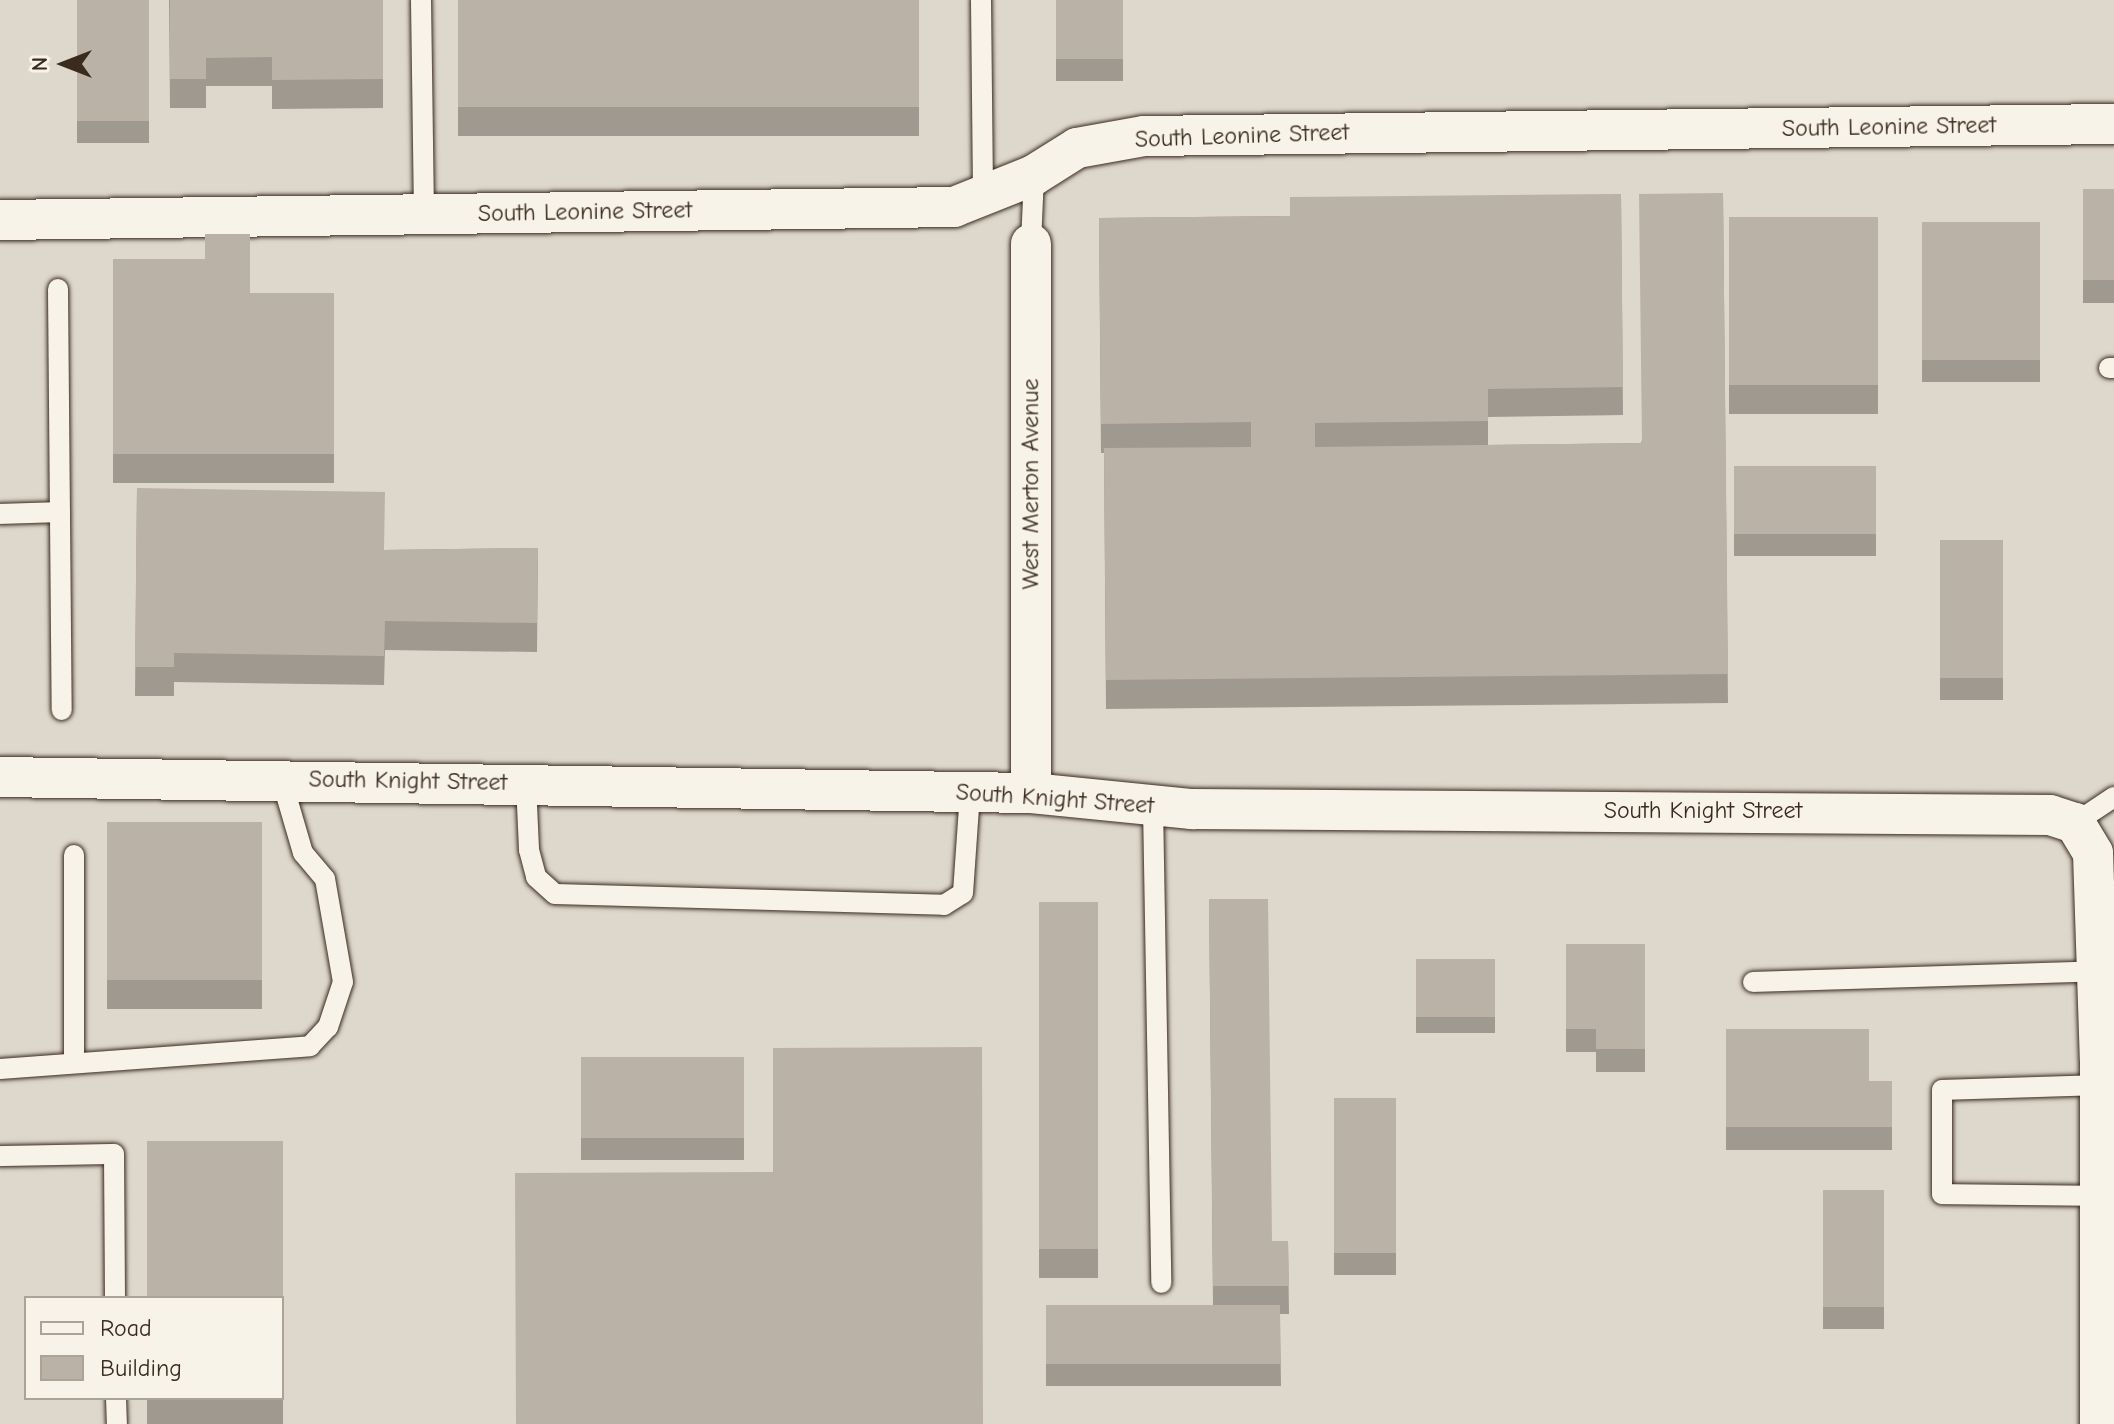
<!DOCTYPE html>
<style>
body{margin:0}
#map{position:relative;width:2114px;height:1424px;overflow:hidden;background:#ece7dc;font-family:"Comic Neue",sans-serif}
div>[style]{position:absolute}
.built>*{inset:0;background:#ddd7cc}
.roads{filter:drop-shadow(0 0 2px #3b2a1e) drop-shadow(0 0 2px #3b2a1e)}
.lane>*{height:20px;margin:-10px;padding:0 10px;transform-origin:10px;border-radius:10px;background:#f7f3e8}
.street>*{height:40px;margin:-20px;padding:0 20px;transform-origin:20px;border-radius:20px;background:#f7f3e8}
.wall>*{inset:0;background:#a09990;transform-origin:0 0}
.building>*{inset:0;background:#bab2a7;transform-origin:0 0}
span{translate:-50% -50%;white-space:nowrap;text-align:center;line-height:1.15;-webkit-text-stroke:6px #f7f3e8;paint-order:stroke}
.street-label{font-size:24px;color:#3b2a1e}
.legend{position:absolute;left:24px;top:1296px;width:260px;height:104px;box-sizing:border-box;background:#f7f3e8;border:2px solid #aca397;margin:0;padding:10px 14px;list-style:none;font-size:24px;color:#3b2a1e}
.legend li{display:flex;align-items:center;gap:16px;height:40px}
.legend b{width:40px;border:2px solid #aca397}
.north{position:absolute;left:24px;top:24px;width:80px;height:80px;-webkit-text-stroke:6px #f7f3e8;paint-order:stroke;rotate:270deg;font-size:22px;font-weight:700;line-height:32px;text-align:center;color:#3b2a1e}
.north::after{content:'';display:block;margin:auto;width:28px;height:36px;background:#3b2a1e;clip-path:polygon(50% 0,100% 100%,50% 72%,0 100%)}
</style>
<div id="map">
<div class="built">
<div style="clip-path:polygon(evenodd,0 0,2114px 0,2114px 1424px,0 1424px,0 0,26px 1298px,282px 1298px,282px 1398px,26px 1398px,26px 1298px)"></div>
</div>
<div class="roads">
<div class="lane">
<div style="left:421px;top:0;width:214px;rotate:89.2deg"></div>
<div style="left:981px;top:0;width:196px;rotate:89.4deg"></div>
<div style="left:1031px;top:244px;width:69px;rotate:-87.5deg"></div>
<div style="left:58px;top:289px;width:421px;rotate:89.5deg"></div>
<div style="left:2109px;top:368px;width:5px"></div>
<div style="left:0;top:514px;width:60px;rotate:-1.9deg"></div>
<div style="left:526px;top:783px;width:67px;rotate:87.4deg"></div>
<div style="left:529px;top:850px;width:28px;rotate:75deg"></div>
<div style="left:536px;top:877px;width:25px;rotate:42deg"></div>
<div style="left:555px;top:894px;width:389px;rotate:1.6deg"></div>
<div style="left:944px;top:905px;width:22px;rotate:-32deg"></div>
<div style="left:963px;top:893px;width:101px;rotate:-86deg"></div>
<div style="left:1153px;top:805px;width:478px;rotate:89deg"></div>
<div style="left:2075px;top:823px;width:47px;rotate:-33.7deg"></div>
<div style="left:74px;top:855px;width:208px;rotate:90deg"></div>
<div style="left:1753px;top:982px;width:344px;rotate:-1.8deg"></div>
<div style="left:0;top:1069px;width:311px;rotate:-4.2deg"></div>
<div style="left:310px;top:1046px;width:26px;rotate:-47deg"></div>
<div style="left:328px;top:1027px;width:47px;rotate:-71.6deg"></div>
<div style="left:343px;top:982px;width:105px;rotate:-99.9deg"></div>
<div style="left:325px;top:879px;width:34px;rotate:-130deg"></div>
<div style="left:303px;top:853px;width:78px;rotate:-106.3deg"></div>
<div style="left:2100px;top:1085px;width:158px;rotate:178.2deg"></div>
<div style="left:1942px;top:1090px;width:104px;rotate:90deg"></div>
<div style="left:1942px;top:1194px;width:158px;rotate:0.7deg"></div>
<div style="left:0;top:1156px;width:114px;rotate:-1deg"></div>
<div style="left:114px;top:1154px;width:144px;rotate:89.6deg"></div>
<div style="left:116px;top:1398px;width:26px;rotate:88deg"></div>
</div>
<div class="street">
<div style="left:0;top:220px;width:954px;rotate:-0.78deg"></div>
<div style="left:954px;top:207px;width:86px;rotate:-21.8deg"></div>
<div style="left:1034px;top:175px;width:51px;rotate:-32.1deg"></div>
<div style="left:1077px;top:148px;width:68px;rotate:-10.2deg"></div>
<div style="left:1144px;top:136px;width:970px;rotate:-0.71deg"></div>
<div style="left:1031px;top:244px;width:549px;rotate:90deg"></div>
<div style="left:0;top:777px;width:1031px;rotate:0.89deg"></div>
<div style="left:1031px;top:793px;width:162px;rotate:5.7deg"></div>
<div style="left:1192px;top:809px;width:858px;rotate:0.4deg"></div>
<div style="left:2050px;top:815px;width:26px;rotate:18deg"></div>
<div style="left:2075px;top:823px;width:35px;rotate:59deg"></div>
<div style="left:2093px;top:853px;width:207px;rotate:88.1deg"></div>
<div style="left:2100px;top:1060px;width:364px;rotate:90deg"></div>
</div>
</div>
<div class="wall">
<div style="left:77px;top:0;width:72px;height:143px"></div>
<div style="clip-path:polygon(169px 0,383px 0,383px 108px,272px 109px,272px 86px,206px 86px,206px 108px,170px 108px)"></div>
<div style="left:458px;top:0;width:461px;height:136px"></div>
<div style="left:1056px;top:0;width:67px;height:81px"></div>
<div style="left:2083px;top:189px;width:31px;height:114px"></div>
<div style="clip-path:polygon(1723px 193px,1728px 703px,1106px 709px,1104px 453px,1101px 453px,1099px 218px,1290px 216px,1621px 194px,1623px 415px,1488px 417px,1488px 445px,1641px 443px)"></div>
<div style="left:1878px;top:217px;width:197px;height:149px;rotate:90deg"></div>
<div style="left:1922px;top:222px;width:118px;height:160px"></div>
<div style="clip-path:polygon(113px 259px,250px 293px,334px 293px,334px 483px,113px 483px)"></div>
<div style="left:1734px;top:466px;width:142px;height:90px"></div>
<div style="clip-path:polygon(137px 488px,384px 550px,538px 548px,537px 652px,385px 650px,384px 685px,174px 682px,174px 696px,135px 696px)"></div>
<div style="left:1940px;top:540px;width:63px;height:160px"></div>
<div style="left:107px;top:822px;width:155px;height:187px"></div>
<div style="clip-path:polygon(1209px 899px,1272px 1241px,1288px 1241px,1289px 1314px,1280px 1314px,1281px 1386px,1046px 1386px,1046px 1305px,1213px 1305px)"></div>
<div style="left:1039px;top:902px;width:59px;height:376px"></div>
<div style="clip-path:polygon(1566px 944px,1645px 944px,1645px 1072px,1596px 1072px,1596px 1052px,1566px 1052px)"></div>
<div style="left:1416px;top:959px;width:79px;height:74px"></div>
<div style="clip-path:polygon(1726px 1029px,1869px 1081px,1892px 1081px,1892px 1150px,1726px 1150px)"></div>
<div style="left:581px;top:1057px;width:163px;height:103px"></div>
<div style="left:1334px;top:1098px;width:62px;height:177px"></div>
<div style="clip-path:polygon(283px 1141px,283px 1424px,147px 1424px,147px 1398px,282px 1398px)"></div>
<div style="left:1823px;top:1190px;width:61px;height:139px"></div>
</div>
<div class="building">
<div style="left:77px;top:0;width:72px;height:121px"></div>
<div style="clip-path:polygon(170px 0,383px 0,383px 79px,272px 80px,272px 57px,206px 58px,206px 79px,170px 79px)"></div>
<div style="left:458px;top:0;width:461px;height:107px"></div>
<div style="left:1056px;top:0;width:67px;height:59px"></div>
<div style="left:2083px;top:189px;width:31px;height:91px"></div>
<div style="clip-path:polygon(1723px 193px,1728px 674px,1106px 680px,1104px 448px,1251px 447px,1251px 422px,1101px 424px,1099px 218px,1290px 216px,1290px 197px,1621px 194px,1623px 387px,1488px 389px,1488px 421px,1315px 423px,1315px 447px,1642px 443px,1639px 194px)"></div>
<div style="left:1878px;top:217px;width:168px;height:149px;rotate:90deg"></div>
<div style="left:1922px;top:222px;width:118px;height:138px"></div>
<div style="clip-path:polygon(205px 234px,250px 234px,250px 293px,334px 293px,334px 454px,113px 454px,113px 259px,205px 259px)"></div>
<div style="left:1734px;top:466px;width:142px;height:68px"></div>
<div style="clip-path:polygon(137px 488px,385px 492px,384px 550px,538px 548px,537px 623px,385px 621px,384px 656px,174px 653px,174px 667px,135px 667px)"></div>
<div style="left:1940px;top:540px;width:63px;height:138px"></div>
<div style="left:107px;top:822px;width:155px;height:158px"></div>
<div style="clip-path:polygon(1209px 899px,1268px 899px,1272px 1241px,1288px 1241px,1289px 1286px,1213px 1286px)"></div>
<div style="left:1039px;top:902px;width:59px;height:347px"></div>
<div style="clip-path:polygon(1566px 944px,1645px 944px,1645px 1049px,1596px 1049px,1596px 1029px,1566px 1029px)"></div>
<div style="left:1416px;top:959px;width:79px;height:58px"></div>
<div style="clip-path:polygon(1726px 1029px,1869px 1029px,1869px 1081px,1892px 1081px,1892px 1127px,1726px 1127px)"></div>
<div style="clip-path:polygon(982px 1047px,983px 1424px,516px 1424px,515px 1173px,773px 1172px,773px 1048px)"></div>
<div style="left:581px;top:1057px;width:163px;height:81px"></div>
<div style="left:1334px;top:1098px;width:62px;height:155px"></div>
<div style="clip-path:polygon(147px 1141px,283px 1141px,283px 1397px,282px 1298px,147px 1298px)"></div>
<div style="left:1823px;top:1190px;width:61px;height:117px"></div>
<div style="left:1046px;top:1305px;width:234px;height:59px"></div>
</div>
<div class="street-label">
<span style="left:1889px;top:127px;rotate:-1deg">South Leonine Street</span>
<span style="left:1242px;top:136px;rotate:-2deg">South Leonine Street</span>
<span style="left:585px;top:212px;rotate:-1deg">South Leonine Street</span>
<span style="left:1031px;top:484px;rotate:-90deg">West Merton Avenue</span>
<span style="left:408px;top:781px;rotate:1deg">South Knight Street</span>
<span style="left:1055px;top:799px;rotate:4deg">South Knight Street</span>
<span style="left:1703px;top:811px">South Knight Street</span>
</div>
<ul class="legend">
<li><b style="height:10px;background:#f7f3e8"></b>Road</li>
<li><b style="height:22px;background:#bab2a7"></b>Building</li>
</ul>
<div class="north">N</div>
</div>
